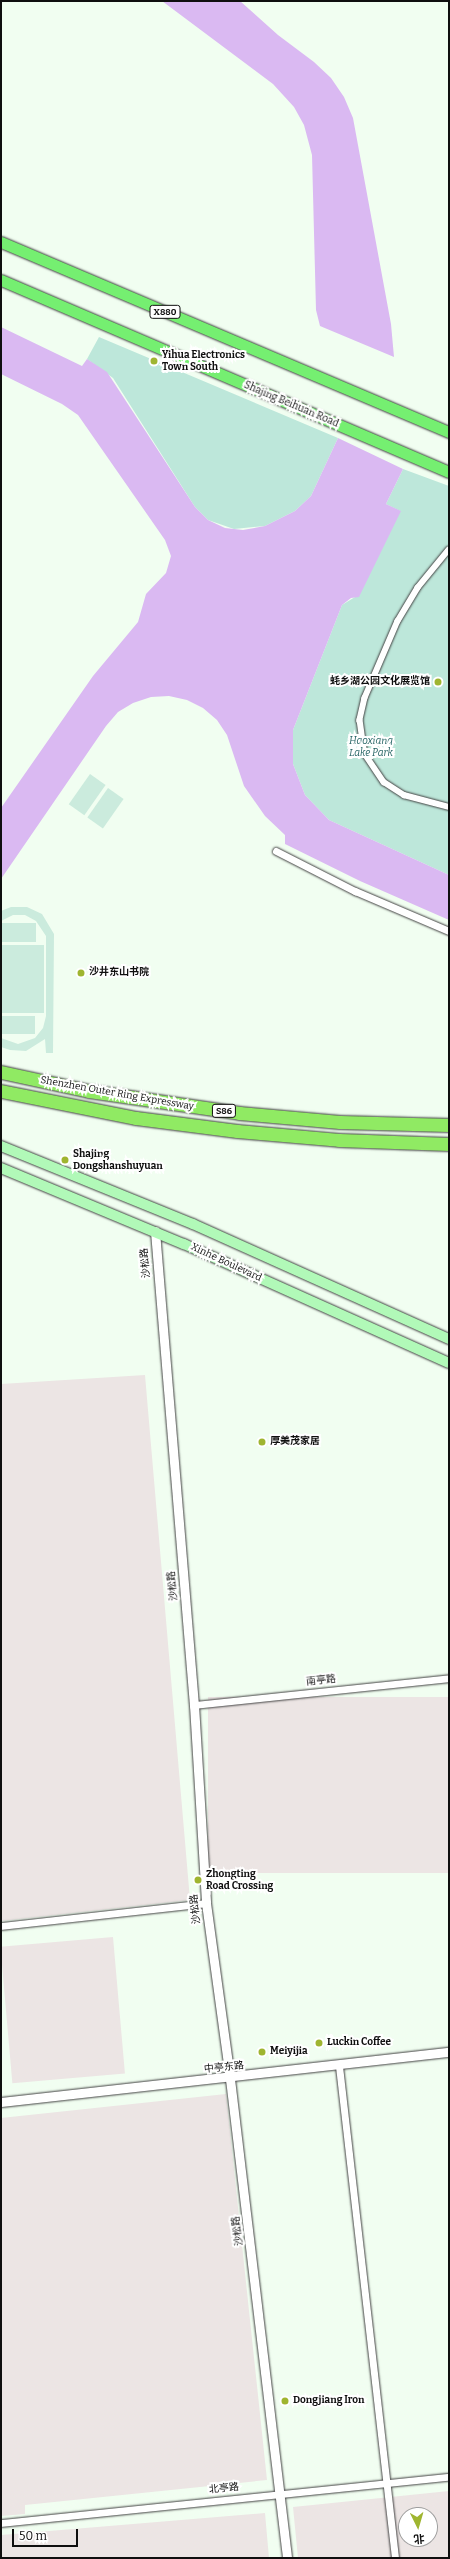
<!DOCTYPE html>
<meta charset="utf-8">
<style>
body{margin:0}
#map{position:relative;width:450px;height:2559px;overflow:hidden;background:#f1fef1;font-family:Bitter,"Noto Sans SC",serif}
div>[style]{position:absolute}
.industrial>*{inset:0;background:#ece5e4;transform-origin:0 0}
.green>*{inset:0;background:#bde7da}
.pitch>*{inset:0;background:#cbebdd;transform-origin:0 0}
.water>*{inset:0;background:#dab9f2}
.roads{filter:drop-shadow(0 0 1px #424242) drop-shadow(0 0 1px #424242)}
.pedestrian>*{height:5.5px;margin:-2.75px;padding:0 2.75px;transform-origin:2.75px;border-radius:2.75px;background:#fff}
.minor>*{height:7px;margin:-3.5px;padding:0 3.5px;transform-origin:3.5px;border-radius:3.5px;background:#fff}
.tertiary>*{height:9px;margin:-4.5px;padding:0 4.5px;transform-origin:4.5px;border-radius:4.5px;background:#fff}
.secondary>*{height:10px;margin:-5px;padding:0 5px;transform-origin:5px;border-radius:5px;background:#b1f9b8}
.primary>*{height:11px;margin:-5.5px;padding:0 5.5px;transform-origin:5.5px;border-radius:5.5px;background:#75ef71}
.motorway>*{height:13px;margin:-6.5px;padding:0 6.5px;transform-origin:6.5px;border-radius:6.5px;background:#90ea63}
.dots>*{width:11px;height:11px;translate:-50% -50%;box-sizing:border-box;border:2px solid #fff;border-radius:50%}
span{translate:-50% -50%;white-space:nowrap;text-align:center;line-height:1.15;-webkit-text-stroke:4px #fff;paint-order:stroke}
.shield-label span{padding:1px 3px;background:#fff;border:1px solid;border-radius:3px;-webkit-text-stroke-width:0}
.shield-label{font-size:9px;color:#0f0f0f;font-weight:700}
.poi-label{font-size:10px;color:#0f0f0f;font-weight:700}
.left{translate:0 -50%;text-align:left}
.right{translate:-100% -50%;text-align:right}
.street-label{font-size:10px;color:#0f0f0f}
.park-label{font-size:10px;color:#236262;font-style:italic}
.frame{position:absolute;inset:0;border:2px solid #0f0f0f;pointer-events:none}
.north{position:absolute;left:398px;top:2507px;width:40px;height:40px;box-sizing:border-box;background:#fff;border:1px solid #9f9f9f;border-radius:50%;rotate:175deg;font-size:11px;font-weight:700;line-height:16px;text-align:center;color:#0f0f0f}
.north::after{content:'';display:block;margin:auto;width:14px;height:18px;background:#9fb530;clip-path:polygon(50% 0,100% 100%,50% 72%,0 100%)}
.scale{position:absolute;left:12px;top:2529px;width:66px;height:18px;box-sizing:border-box;border:2px solid #0f0f0f;border-top:0;padding-left:5px;font-size:12px;line-height:14px;white-space:nowrap;color:#0f0f0f;-webkit-text-stroke:3px #fff;paint-order:stroke}
</style>
<div id="map">
<div class="industrial">
<div style="clip-path:polygon(145px 1375px,190px 1900px,1px 1921px,1px 1384px)"></div>
<div style="left:449px;top:1697px;width:176px;height:241px;rotate:90deg"></div>
<div style="left:113px;top:1937px;width:137px;height:113px;rotate:85deg"></div>
<div style="clip-path:polygon(226px 2094px,267px 2480px,25px 2505px,25px 2514px,1px 2516px,1px 2118px)"></div>
<div style="clip-path:polygon(evenodd,449px 2491px,449px 2558px,298px 2558px,293px 2507px,449px 2491px,406px 2515px,430px 2515px,430px 2539px,406px 2539px,406px 2515px)"></div>
<div style="clip-path:polygon(265px 2513px,269px 2558px,1px 2558px,1px 2535px)"></div>
</div>
<div class="green">
<div style="clip-path:polygon(99px 337px,338px 438px,311px 496px,295px 511px,265px 526px,234px 529px,208px 520px,195px 507px,113px 378px,87px 359px)"></div>
<div style="clip-path:polygon(403px 469px,449px 486px,449px 875px,329px 820px,305px 795px,293px 764px,293px 730px,342px 605px,355px 597px,400px 511px,386px 504px)"></div>
</div>
<div class="pitch">
<div style="left:90px;top:774px;width:19px;height:37px;rotate:35deg"></div>
<div style="left:108px;top:788px;width:19px;height:36px;rotate:35deg"></div>
<div style="clip-path:polygon(11px 907px,27px 907px,42px 914px,54px 934px,53px 1053px,46px 1053px,45px 1039px,26px 1051px,10px 1050px,1px 1047px,1px 1038px,18px 1044px,35px 1038px,43px 1028px,46px 1016px,46px 936px,36px 921px,25px 915px,13px 915px,1px 921px,1px 911px)"></div>
<div style="left:2px;top:923px;width:34px;height:19px"></div>
<div style="left:1px;top:945px;width:43px;height:68px"></div>
<div style="left:1px;top:1016px;width:34px;height:18px"></div>
</div>
<div class="water">
<div style="clip-path:polygon(162px 1px,240px 1px,278px 35px,314px 62px,331px 78px,344px 97px,353px 118px,391px 324px,394px 357px,320px 326px,316px 310px,312px 155px,304px 125px,294px 107px,273px 84px)"></div>
<div style="clip-path:polygon(1px 327px,82px 366px,87px 359px,107px 372px,195px 507px,208px 520px,225px 528px,243px 530px,265px 526px,295px 511px,311px 496px,338px 438px,403px 469px,386px 504px,401px 511px,359px 597px,351px 598px,342px 605px,293px 730px,293px 764px,305px 795px,329px 820px,449px 875px,449px 920px,360px 881px,285px 844px,285px 835px,265px 816px,244px 786px,227px 735px,217px 720px,203px 708px,187px 700px,169px 696px,151px 697px,133px 703px,118px 712px,106px 726px,1px 879px,1px 808px,93px 676px,138px 622px,146px 594px,166px 573px,171px 556px,165px 540px,78px 415px,62px 404px,1px 374px)"></div>
</div>
<div class="roads">
<div class="pedestrian">
<div style="left:449px;top:550px;width:49px;rotate:129.2deg"></div>
<div style="left:418px;top:588px;width:39px;rotate:121deg"></div>
<div style="left:398px;top:621px;width:84px;rotate:113.2deg"></div>
<div style="left:365px;top:698px;width:23px;rotate:103deg"></div>
<div style="left:360px;top:720px;width:34px;rotate:82deg"></div>
<div style="left:365px;top:754px;width:34px;rotate:56deg"></div>
<div style="left:384px;top:782px;width:24px;rotate:33deg"></div>
<div style="left:404px;top:795px;width:47px;rotate:14.9deg"></div>
</div>
<div class="minor">
<div style="left:276px;top:851px;width:89px;rotate:26.9deg"></div>
<div style="left:355px;top:891px;width:102px;rotate:23.1deg"></div>
<div style="left:194px;top:1705px;width:256px;rotate:-6deg"></div>
<div style="left:1px;top:1926px;width:206px;rotate:-6.4deg"></div>
<div style="left:339px;top:2066px;width:495px;rotate:83.5deg"></div>
<div style="left:1px;top:2523px;width:450px;rotate:-5.9deg"></div>
</div>
<div class="tertiary">
<div style="left:155px;top:1231px;width:476px;rotate:85.3deg"></div>
<div style="left:194px;top:1705px;width:198px;rotate:86.5deg"></div>
<div style="left:206px;top:1903px;width:178px;rotate:82.2deg"></div>
<div style="left:230px;top:2079px;width:482px;rotate:83.2deg"></div>
<div style="left:1px;top:2102px;width:451px;rotate:-6.4deg"></div>
</div>
<div class="secondary">
<div style="left:1px;top:1146px;width:207px;rotate:22.1deg"></div>
<div style="left:193px;top:1224px;width:281px;rotate:24.2deg"></div>
<div style="left:1px;top:1168px;width:198px;rotate:22.6deg"></div>
<div style="left:184px;top:1244px;width:290px;rotate:24.2deg"></div>
</div>
<div class="primary">
<div style="left:1px;top:242px;width:487px;rotate:23deg"></div>
<div style="left:1px;top:280px;width:487px;rotate:23.2deg"></div>
</div>
<div class="motorway">
<div style="left:1px;top:1072px;width:90px;rotate:12.2deg"></div>
<div style="left:89px;top:1091px;width:152px;rotate:8.3deg"></div>
<div style="left:239px;top:1113px;width:101px;rotate:5.1deg"></div>
<div style="left:340px;top:1122px;width:109px;rotate:1.6deg"></div>
<div style="left:1px;top:1091px;width:138px;rotate:11.3deg"></div>
<div style="left:136px;top:1118px;width:102px;rotate:7.3deg"></div>
<div style="left:237px;top:1131px;width:102px;rotate:5deg"></div>
<div style="left:339px;top:1140px;width:110px;rotate:2.1deg"></div>
</div>
</div>
<div class="dots">
<div style="left:154px;top:361px;background:#9fb530"></div>
<div style="left:438px;top:682px;background:#9fb530"></div>
<div style="left:81px;top:973px;background:#9fb530"></div>
<div style="left:65px;top:1160px;background:#9fb530"></div>
<div style="left:262px;top:1442px;background:#9fb530"></div>
<div style="left:198px;top:1880px;background:#9fb530"></div>
<div style="left:319px;top:2043px;background:#9fb530"></div>
<div style="left:262px;top:2052px;background:#9fb530"></div>
<div style="left:285px;top:2401px;background:#9fb530"></div>
</div>
<div class="shield-label">
<span style="left:165px;top:312px">X880</span>
<span style="left:224px;top:1111px">S86</span>
</div>
<div class="poi-label">
<span class="left" style="left:162px;top:361px">Yihua Electronics<br>Town South</span>
<span class="right" style="left:430px;top:682px">蚝乡湖公园文化展览馆</span>
<span class="left" style="left:89px;top:973px">沙井东山书院</span>
<span class="left" style="left:73px;top:1160px">Shajing<br>Dongshanshuyuan</span>
<span class="left" style="left:270px;top:1442px">厚美茂家居</span>
<span class="left" style="left:206px;top:1880px">Zhongting<br>Road Crossing</span>
<span class="left" style="left:327px;top:2043px">Luckin Coffee</span>
<span class="left" style="left:270px;top:2052px">Meiyijia</span>
<span class="left" style="left:293px;top:2401px">Dongjiang Iron</span>
</div>
<div class="street-label">
<span style="left:291px;top:405px;rotate:23deg">Shajing Beihuan Road</span>
<span style="left:117px;top:1094px;rotate:10deg">Shenzhen Outer Ring Expressway</span>
<span style="left:146px;top:1263px;rotate:-95deg">沙松路</span>
<span style="left:226px;top:1263px;rotate:25deg">Xinhe Boulevard</span>
<span style="left:173px;top:1586px;rotate:-95deg">沙松路</span>
<span style="left:321px;top:1681px;rotate:-6deg">南亭路</span>
<span style="left:196px;top:1909px;rotate:-96deg">沙松路</span>
<span style="left:224px;top:2068px;rotate:-6deg">中亭东路</span>
<span style="left:238px;top:2231px;rotate:-97deg">沙松路</span>
<span style="left:224px;top:2489px;rotate:-6deg">北亭路</span>
</div>
<div class="park-label">
<span style="left:371px;top:747px">Haoxiang<br>Lake Park</span>
</div>
<div class="frame"></div>
<div class="north">北</div>
<div class="scale">50 m</div>
</div>
